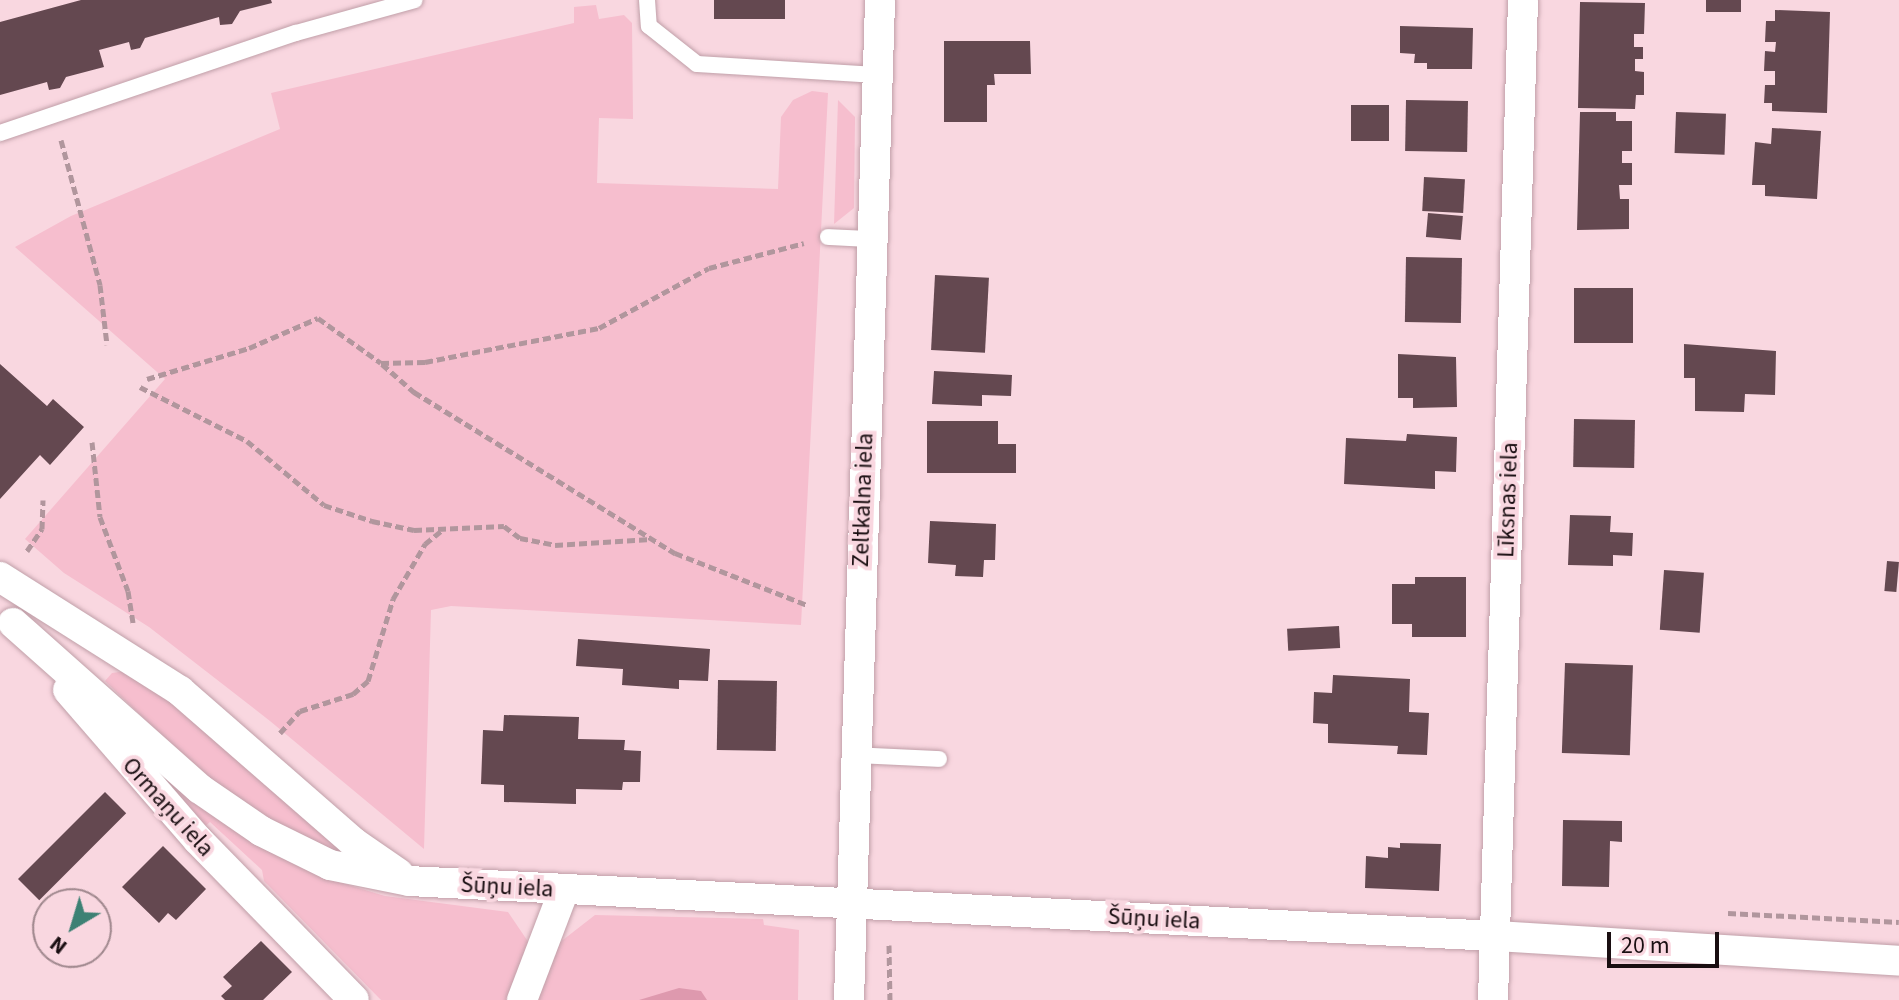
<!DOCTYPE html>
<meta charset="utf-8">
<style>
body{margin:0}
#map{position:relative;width:1899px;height:1000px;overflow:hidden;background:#f9d7e0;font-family:"Source Sans 3",sans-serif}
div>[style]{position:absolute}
.green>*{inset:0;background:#f6bece}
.water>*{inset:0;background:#de99ae}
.building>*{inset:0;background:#644850;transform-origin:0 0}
.path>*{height:5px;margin-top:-2.5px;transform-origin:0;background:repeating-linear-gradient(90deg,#b1969d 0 8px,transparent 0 12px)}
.roads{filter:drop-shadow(0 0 2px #c09fa8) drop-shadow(0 0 2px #c09fa8)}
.service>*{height:16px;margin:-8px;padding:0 8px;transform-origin:8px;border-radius:8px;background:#fff}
.minor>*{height:30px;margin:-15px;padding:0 15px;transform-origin:15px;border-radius:15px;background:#fff}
span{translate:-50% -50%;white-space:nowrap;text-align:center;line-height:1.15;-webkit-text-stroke:8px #f9d7e0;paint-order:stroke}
.street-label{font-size:24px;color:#190e11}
.north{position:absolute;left:32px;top:888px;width:80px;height:80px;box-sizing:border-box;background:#f9d7e0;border:2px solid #9f878d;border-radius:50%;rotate:218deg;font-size:22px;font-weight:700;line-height:32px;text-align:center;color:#190e11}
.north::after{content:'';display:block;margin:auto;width:28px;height:36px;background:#3d8174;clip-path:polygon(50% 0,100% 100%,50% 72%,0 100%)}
.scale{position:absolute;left:1607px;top:932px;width:112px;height:36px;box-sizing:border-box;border:4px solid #190e11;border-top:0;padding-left:10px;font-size:24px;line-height:28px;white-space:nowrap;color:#190e11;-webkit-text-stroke:6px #f9d7e0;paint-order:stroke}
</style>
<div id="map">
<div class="green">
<div style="clip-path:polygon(596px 5px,599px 19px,624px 15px,632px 23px,633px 119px,599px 118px,597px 183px,778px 189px,781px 117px,793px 100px,812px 91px,828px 93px,801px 625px,451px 606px,431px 610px,424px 849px,270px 721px,149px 627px,64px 573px,25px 539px,165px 379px,15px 247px,71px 216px,280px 129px,271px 93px,574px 23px,574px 7px)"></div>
<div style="clip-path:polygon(838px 100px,855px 117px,854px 208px,834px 224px)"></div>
<div style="clip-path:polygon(127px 671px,189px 715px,340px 849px,336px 854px,267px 819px,199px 771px,105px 681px,112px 673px)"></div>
<div style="clip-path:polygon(120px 735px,183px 792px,262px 848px,332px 880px,385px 896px,508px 912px,529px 943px,512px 1000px,381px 1000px,264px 881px,262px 870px,210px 822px,202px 829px)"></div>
<div style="clip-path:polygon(595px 915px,763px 919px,764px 925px,799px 930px,798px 1000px,535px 1000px,559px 943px)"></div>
</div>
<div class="water">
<div style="clip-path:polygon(679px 988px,701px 991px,707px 1000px,639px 1000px)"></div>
</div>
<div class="building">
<div style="clip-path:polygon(81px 0,271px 0,272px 3px,240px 11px,232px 24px,220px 25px,219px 17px,145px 38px,140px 48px,131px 50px,129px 42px,99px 50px,104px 67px,66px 77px,60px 88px,49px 90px,47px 82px,0 95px,0 22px)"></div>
<div style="left:714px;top:0;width:71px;height:19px"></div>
<div style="left:1706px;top:0;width:35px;height:12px"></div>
<div style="clip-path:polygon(1580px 2px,1645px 3px,1644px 34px,1634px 34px,1634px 47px,1643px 47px,1643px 59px,1635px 59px,1635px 71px,1644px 72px,1644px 95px,1636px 95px,1635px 109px,1578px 108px)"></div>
<div style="clip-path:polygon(1775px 10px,1830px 12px,1827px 113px,1772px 111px,1772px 103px,1764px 103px,1765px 85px,1775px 85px,1775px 71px,1764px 71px,1765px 51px,1775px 52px,1776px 42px,1765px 42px,1766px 21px,1775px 21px)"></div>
<div style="clip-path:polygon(1400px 26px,1473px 28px,1472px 69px,1427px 69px,1427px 63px,1414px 63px,1415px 54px,1400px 53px)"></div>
<div style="clip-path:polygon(944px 41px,1030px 41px,1031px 74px,994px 74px,995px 85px,987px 85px,987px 122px,944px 122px)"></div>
<div style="left:1406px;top:100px;width:62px;height:51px;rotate:1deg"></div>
<div style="left:1351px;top:105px;width:38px;height:36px"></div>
<div style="clip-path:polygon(1580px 112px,1616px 112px,1616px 121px,1632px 121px,1632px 151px,1622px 151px,1622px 163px,1632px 163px,1632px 185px,1619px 185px,1620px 199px,1629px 199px,1629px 229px,1577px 230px)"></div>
<div style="left:1676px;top:112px;width:50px;height:41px;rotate:2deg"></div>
<div style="clip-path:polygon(1772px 128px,1821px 131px,1817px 199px,1765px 196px,1765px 185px,1752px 185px,1755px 142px,1771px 144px)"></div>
<div style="left:1424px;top:177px;width:41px;height:34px;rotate:3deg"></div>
<div style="left:1428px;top:213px;width:35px;height:24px;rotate:5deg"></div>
<div style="left:1406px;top:257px;width:56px;height:65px;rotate:1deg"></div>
<div style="left:935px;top:275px;width:54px;height:75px;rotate:3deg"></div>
<div style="left:1574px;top:288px;width:59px;height:55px"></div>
<div style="clip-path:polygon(1684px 344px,1776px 351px,1775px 395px,1745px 394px,1744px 412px,1695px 411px,1695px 378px,1684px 378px)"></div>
<div style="clip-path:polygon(1398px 354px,1456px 357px,1457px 407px,1413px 408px,1413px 398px,1398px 398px)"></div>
<div style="clip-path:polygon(0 364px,47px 406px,53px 399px,84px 427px,50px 465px,40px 455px,0 499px)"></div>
<div style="clip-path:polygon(934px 371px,1012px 375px,1011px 396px,982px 395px,982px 406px,932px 404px)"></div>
<div style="left:1574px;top:419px;width:61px;height:48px;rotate:1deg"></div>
<div style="clip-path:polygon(927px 421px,998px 421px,998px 444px,1016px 444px,1016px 473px,927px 473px)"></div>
<div style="clip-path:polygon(1407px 434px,1457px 437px,1456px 472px,1435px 471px,1435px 489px,1344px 484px,1346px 438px,1406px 441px)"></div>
<div style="clip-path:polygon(1570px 515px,1611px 516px,1610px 532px,1633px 533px,1632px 556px,1613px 555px,1613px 566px,1568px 565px)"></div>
<div style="clip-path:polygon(930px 521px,996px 524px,995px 560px,984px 560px,983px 577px,955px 576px,956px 565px,928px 563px)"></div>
<div style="left:1887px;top:561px;width:12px;height:30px;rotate:5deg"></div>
<div style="left:1664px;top:570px;width:40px;height:60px;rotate:4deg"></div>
<div style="clip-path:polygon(1415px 577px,1466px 577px,1466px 637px,1412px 637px,1412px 624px,1392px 624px,1392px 584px,1415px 584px)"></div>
<div style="left:1339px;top:626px;width:22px;height:52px;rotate:87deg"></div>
<div style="clip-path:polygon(578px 639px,710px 649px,708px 681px,679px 680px,679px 689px,622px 685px,623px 669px,576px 666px)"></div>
<div style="left:1565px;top:663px;width:68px;height:90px;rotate:2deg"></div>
<div style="clip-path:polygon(1333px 675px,1410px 679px,1409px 712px,1429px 713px,1427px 755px,1397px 754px,1398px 746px,1328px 743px,1328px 724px,1313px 723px,1314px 692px,1332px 693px)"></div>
<div style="left:718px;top:680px;width:59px;height:70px;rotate:1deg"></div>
<div style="clip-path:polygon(504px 715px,579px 717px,578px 739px,625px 740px,624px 750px,641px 751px,640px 782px,623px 782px,622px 790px,576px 789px,576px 804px,504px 802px,504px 785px,481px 784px,483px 730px,503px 731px)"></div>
<div style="left:105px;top:792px;width:30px;height:123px;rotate:45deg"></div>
<div style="clip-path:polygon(1563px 820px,1622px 821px,1622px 842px,1610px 841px,1609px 887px,1562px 886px)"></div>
<div style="clip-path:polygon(1400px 843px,1441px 844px,1439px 891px,1365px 888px,1366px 856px,1388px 858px,1388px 847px,1400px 848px)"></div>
<div style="clip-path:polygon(163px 846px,206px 889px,176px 920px,168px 913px,159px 923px,122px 887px)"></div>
<div style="clip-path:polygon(261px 941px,292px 972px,263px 1000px,225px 1000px,221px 996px,232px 986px,223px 977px)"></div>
</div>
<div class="path">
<div style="left:61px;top:140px;width:150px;rotate:74.9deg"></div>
<div style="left:100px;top:285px;width:60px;rotate:83.3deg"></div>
<div style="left:382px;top:364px;width:43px;rotate:41.2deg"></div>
<div style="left:414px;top:392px;width:307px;rotate:31.7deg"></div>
<div style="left:675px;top:553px;width:142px;rotate:21.5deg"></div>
<div style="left:147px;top:379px;width:107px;rotate:-16.9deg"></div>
<div style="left:249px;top:348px;width:75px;rotate:-23.5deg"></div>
<div style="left:318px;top:318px;width:77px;rotate:35.5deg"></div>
<div style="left:381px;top:363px;width:44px;rotate:-1.3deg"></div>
<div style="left:425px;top:362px;width:177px;rotate:-11.1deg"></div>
<div style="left:599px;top:328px;width:125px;rotate:-28.6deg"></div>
<div style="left:709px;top:268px;width:98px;rotate:-14.7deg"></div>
<div style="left:140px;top:387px;width:120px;rotate:26.8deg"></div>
<div style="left:247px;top:441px;width:100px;rotate:39.7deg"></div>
<div style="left:324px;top:505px;width:51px;rotate:18.4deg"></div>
<div style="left:372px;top:521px;width:43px;rotate:12.1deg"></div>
<div style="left:414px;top:530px;width:90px;rotate:-2.5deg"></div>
<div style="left:504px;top:526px;width:20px;rotate:37deg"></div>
<div style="left:520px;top:538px;width:36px;rotate:11deg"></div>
<div style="left:555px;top:545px;width:96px;rotate:-3.6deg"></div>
<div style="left:92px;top:442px;width:75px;rotate:83.9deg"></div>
<div style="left:100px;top:517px;width:79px;rotate:69.3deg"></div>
<div style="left:128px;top:591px;width:32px;rotate:81deg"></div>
<div style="left:27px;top:551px;width:27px;rotate:-56deg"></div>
<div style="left:42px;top:529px;width:29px;rotate:-88deg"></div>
<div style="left:280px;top:733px;width:30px;rotate:-48deg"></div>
<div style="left:300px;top:711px;width:56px;rotate:-17.8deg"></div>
<div style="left:353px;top:694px;width:20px;rotate:-41deg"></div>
<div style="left:368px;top:681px;width:86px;rotate:-73deg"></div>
<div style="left:393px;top:599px;width:64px;rotate:-59.8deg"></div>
<div style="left:425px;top:544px;width:22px;rotate:-39deg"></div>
<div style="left:1728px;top:913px;width:171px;rotate:3deg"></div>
<div style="left:889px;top:945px;width:55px;rotate:89deg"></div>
</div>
<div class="roads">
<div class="service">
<div style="left:647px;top:0;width:26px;rotate:86deg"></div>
<div style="left:649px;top:26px;width:61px;rotate:38.4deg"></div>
<div style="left:697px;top:64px;width:180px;rotate:3.5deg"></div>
<div style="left:0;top:133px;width:312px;rotate:-18.7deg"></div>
<div style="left:296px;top:33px;width:123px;rotate:-15.5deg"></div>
<div style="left:828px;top:237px;width:43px;rotate:2.7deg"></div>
<div style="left:854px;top:755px;width:85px;rotate:2.7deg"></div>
</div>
<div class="minor">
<div style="left:0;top:577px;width:213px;rotate:32.3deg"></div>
<div style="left:180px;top:691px;width:230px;rotate:41.1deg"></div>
<div style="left:353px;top:842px;width:55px;rotate:34.6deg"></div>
<div style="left:13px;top:623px;width:250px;rotate:41.6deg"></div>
<div style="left:200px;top:789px;width:74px;rotate:34.5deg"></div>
<div style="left:261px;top:831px;width:77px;rotate:26.2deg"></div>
<div style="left:330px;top:865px;width:81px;rotate:11.4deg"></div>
<div style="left:409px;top:881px;width:1087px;rotate:2.9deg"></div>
<div style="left:1495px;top:936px;width:405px;rotate:3.5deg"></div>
<div style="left:68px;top:690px;width:198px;rotate:49.1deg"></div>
<div style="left:198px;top:840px;width:223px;rotate:45.7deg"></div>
<div style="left:522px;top:1000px;width:118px;rotate:-69.1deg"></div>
<div style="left:849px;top:1000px;width:1000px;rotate:-88.22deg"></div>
<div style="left:1493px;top:1000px;width:1000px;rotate:-88.28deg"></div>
</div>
</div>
<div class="street-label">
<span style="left:863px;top:500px;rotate:-88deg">Zeltkalna iela</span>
<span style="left:1508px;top:500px;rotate:-88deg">Līksnas iela</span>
<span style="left:168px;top:807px;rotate:48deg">Ormaņu iela</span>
<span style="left:507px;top:887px;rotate:3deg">Šūņu iela</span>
<span style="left:1154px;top:919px;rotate:3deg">Šūņu iela</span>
</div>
<div class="north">N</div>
<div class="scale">20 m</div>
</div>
